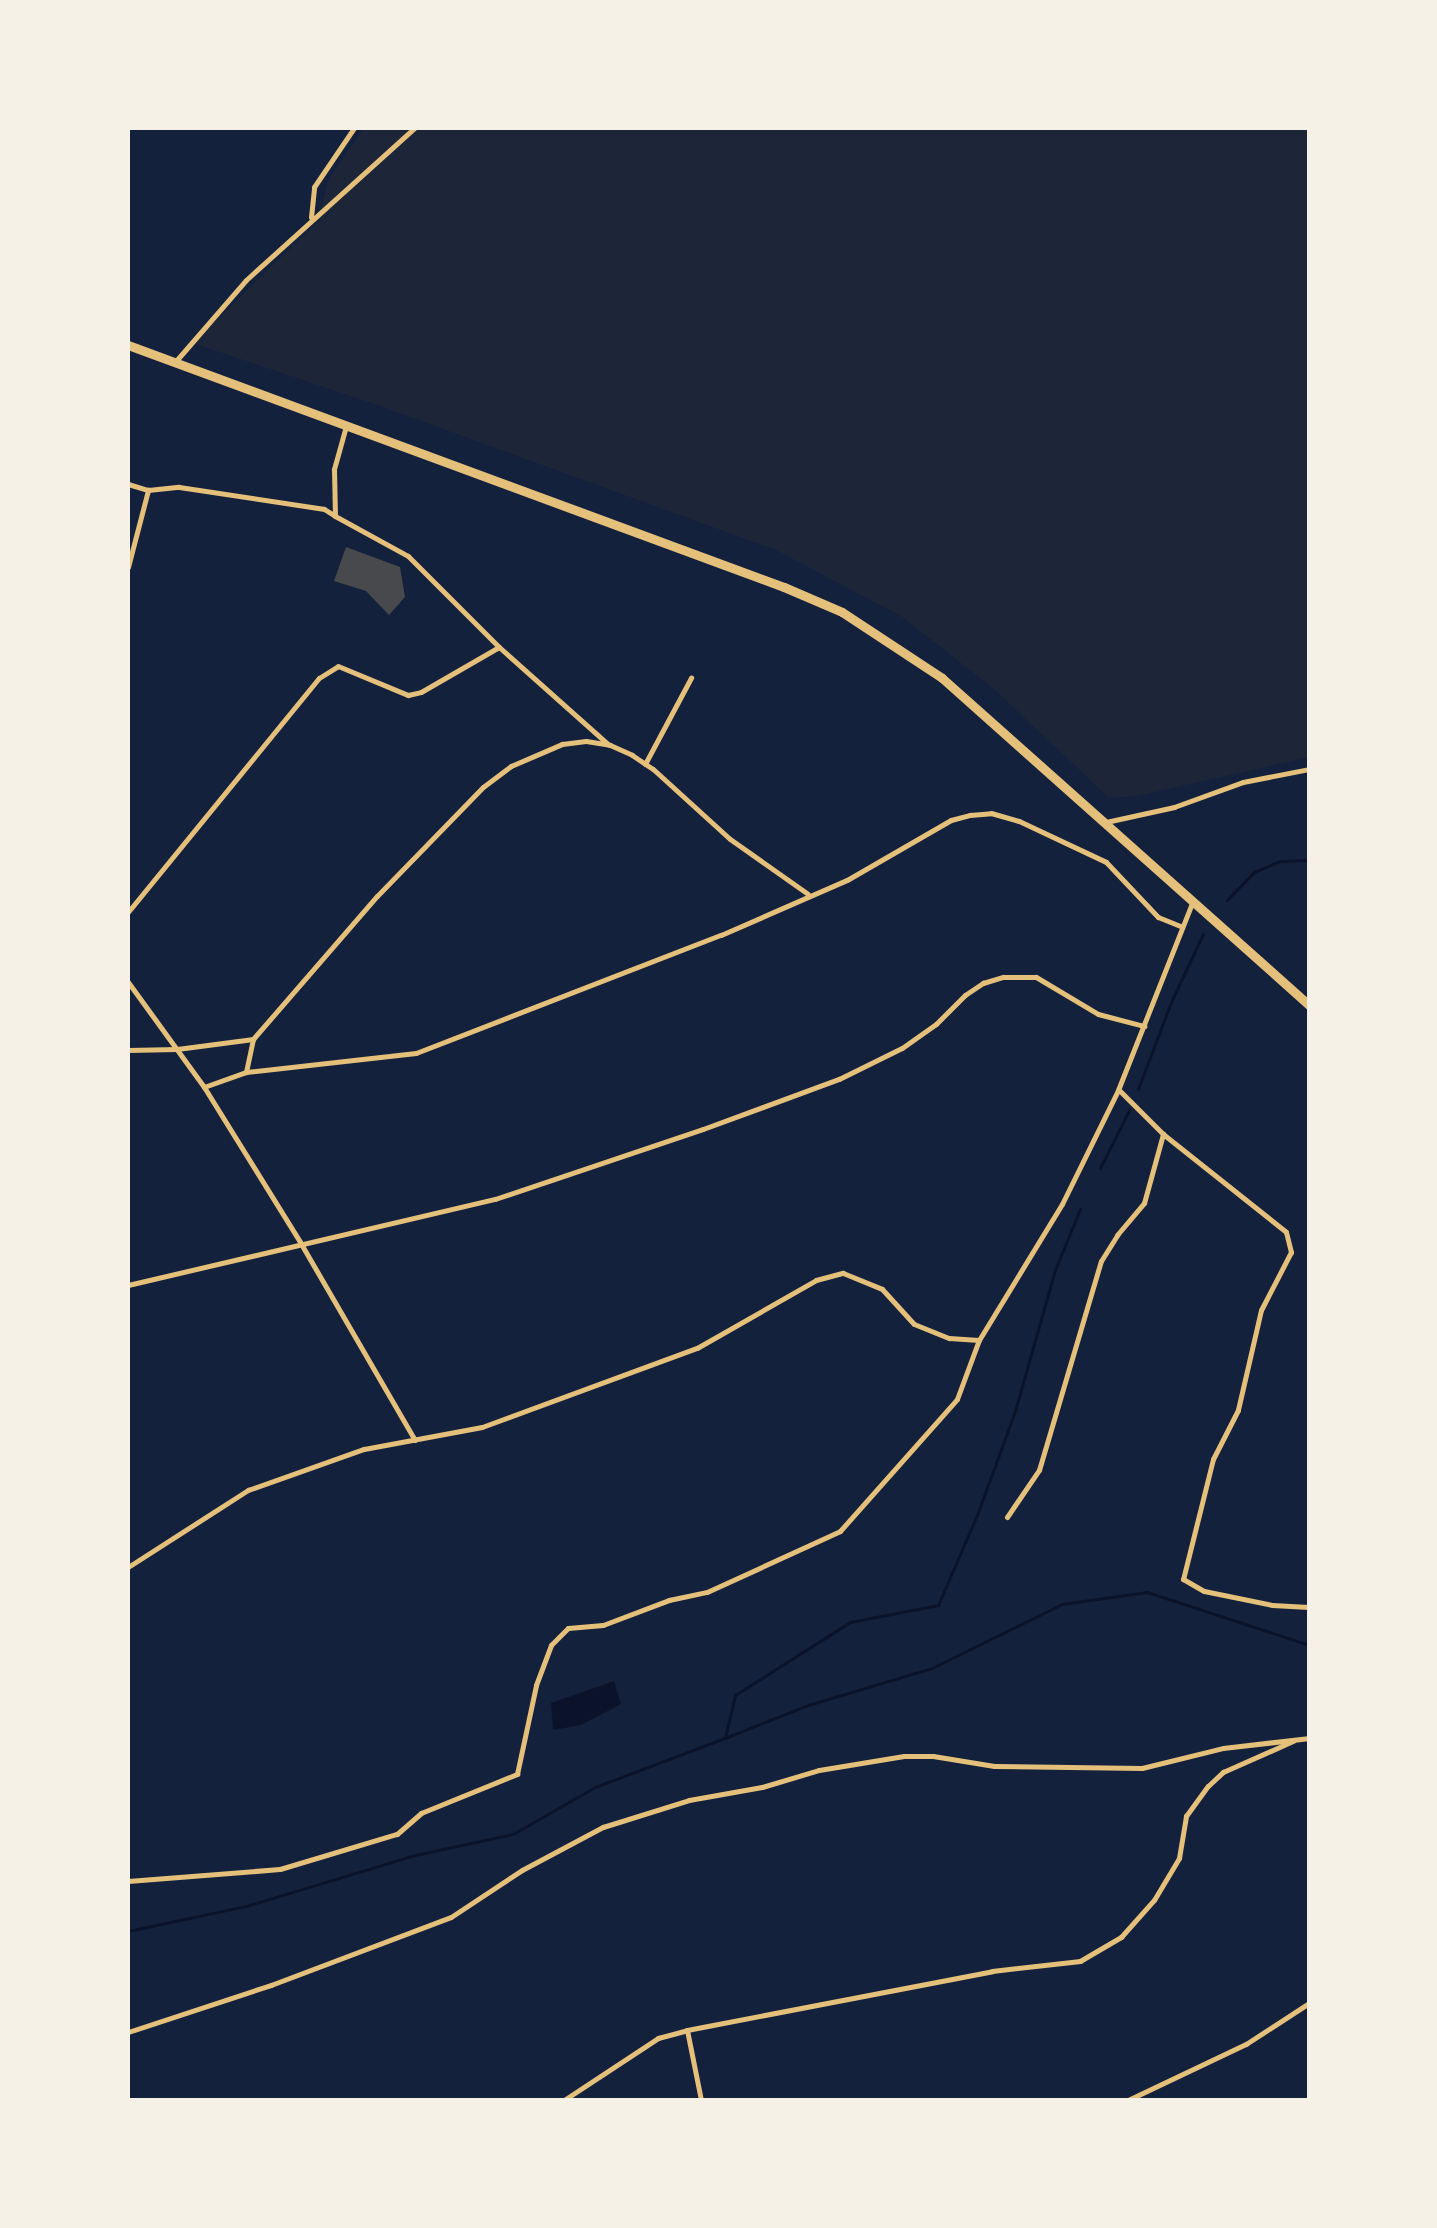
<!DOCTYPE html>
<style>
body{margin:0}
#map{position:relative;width:1437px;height:2228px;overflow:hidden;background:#14213d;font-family:Lato,sans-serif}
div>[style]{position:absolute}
.green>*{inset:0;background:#1d2539}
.water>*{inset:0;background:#0b132b}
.stream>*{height:3px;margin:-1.5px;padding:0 1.5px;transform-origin:1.5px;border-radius:1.5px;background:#0b132b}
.building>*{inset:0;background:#48494c}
.minor>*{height:5px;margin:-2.5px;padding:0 2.5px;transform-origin:2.5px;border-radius:2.5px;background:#e5c07b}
.trunk>*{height:9px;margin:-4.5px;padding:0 4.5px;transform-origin:4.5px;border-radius:4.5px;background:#e5c07b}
span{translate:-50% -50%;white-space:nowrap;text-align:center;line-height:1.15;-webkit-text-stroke:8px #f6f1e7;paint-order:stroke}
.frame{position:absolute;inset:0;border:130px solid #f6f1e7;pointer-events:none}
</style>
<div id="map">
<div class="green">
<div style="clip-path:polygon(364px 128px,1309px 128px,1309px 757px,1137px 796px,1109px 798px,993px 688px,901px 616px,776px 550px,383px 407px,193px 343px,318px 221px,329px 178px)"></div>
</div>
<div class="water">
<div style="clip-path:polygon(614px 1681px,621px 1704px,581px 1725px,553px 1730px,551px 1703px)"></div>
</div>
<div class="stream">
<div style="left:1227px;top:900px;width:39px;rotate:-46deg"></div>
<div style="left:1254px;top:872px;width:28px;rotate:-23deg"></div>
<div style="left:1280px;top:861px;width:29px;rotate:-2deg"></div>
<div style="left:1138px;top:1089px;width:93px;rotate:-69.2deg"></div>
<div style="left:1171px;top:1002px;width:75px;rotate:-64.8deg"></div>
<div style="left:1100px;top:1168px;width:65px;rotate:-63.4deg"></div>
<div style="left:725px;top:1738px;width:89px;rotate:-21.7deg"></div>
<div style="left:808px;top:1705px;width:129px;rotate:-16.6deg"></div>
<div style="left:932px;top:1668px;width:145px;rotate:-26.2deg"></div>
<div style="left:1062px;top:1604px;width:86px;rotate:-8deg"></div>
<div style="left:1147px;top:1592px;width:170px;rotate:18.1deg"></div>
<div style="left:128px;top:1931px;width:121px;rotate:-12deg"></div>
<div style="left:246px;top:1906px;width:177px;rotate:-16.8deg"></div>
<div style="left:415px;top:1855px;width:100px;rotate:-12.1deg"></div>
<div style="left:513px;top:1834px;width:95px;rotate:-29.8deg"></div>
<div style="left:595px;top:1787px;width:139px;rotate:-20.7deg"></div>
<div style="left:725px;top:1738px;width:44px;rotate:-76.9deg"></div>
<div style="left:735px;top:1695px;width:136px;rotate:-32.4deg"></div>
<div style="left:850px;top:1622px;width:90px;rotate:-10.9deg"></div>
<div style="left:938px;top:1605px;width:98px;rotate:-66.6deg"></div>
<div style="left:977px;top:1515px;width:111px;rotate:-69.9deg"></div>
<div style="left:1015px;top:1411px;width:147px;rotate:-74.2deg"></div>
<div style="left:1055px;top:1270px;width:66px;rotate:-67.7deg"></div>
</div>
<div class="building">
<div style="clip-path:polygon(346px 547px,400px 567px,405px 597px,389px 615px,366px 591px,334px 581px)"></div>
</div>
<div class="minor">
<div style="left:311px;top:217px;width:30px;rotate:-84deg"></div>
<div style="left:314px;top:187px;width:71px;rotate:-55.9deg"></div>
<div style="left:175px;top:362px;width:108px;rotate:-49.1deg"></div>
<div style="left:246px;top:280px;width:227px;rotate:-42.1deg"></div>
<div style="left:346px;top:426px;width:45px;rotate:105.6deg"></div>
<div style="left:334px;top:469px;width:47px;rotate:88.8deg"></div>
<div style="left:335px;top:516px;width:83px;rotate:28.7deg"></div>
<div style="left:408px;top:556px;width:129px;rotate:45deg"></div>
<div style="left:499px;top:647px;width:147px;rotate:41.7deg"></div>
<div style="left:128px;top:484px;width:21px;rotate:17deg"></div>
<div style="left:148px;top:490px;width:31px;rotate:-6deg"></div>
<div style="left:179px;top:487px;width:147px;rotate:8.6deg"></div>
<div style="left:324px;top:509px;width:13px;rotate:32deg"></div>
<div style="left:128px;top:567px;width:80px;rotate:-75.4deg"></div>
<div style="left:645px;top:764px;width:98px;rotate:-61.9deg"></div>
<div style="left:1106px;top:822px;width:70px;rotate:-12.4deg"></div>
<div style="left:1174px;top:807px;width:73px;rotate:-19.9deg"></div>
<div style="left:1243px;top:782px;width:67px;rotate:-11.1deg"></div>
<div style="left:128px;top:912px;width:302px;rotate:-50.8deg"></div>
<div style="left:319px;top:678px;width:22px;rotate:-32deg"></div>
<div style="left:338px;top:666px;width:76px;rotate:22.5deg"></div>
<div style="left:408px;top:695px;width:13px;rotate:-13deg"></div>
<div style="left:421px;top:692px;width:90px;rotate:-30deg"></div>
<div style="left:128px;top:982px;width:130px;rotate:54.1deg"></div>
<div style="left:204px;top:1087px;width:182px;rotate:58.2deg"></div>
<div style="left:300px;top:1242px;width:229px;rotate:59.9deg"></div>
<div style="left:253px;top:1039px;width:34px;rotate:102deg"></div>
<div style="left:246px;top:1072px;width:171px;rotate:-6.4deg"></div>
<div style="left:416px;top:1053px;width:327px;rotate:-21.2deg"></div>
<div style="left:721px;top:935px;width:137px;rotate:-23.6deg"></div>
<div style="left:847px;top:880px;width:120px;rotate:-30deg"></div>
<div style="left:951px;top:820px;width:20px;rotate:-15deg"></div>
<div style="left:970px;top:815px;width:21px;rotate:-5deg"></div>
<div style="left:991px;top:813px;width:29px;rotate:16deg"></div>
<div style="left:1019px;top:821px;width:96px;rotate:25.2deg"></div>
<div style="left:1106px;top:862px;width:76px;rotate:46.6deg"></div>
<div style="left:1158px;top:917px;width:24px;rotate:22deg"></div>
<div style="left:128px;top:1050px;width:49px;rotate:-1.2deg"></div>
<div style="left:177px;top:1049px;width:77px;rotate:-7.5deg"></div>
<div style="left:253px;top:1039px;width:189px;rotate:-49.1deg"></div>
<div style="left:377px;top:896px;width:152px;rotate:-45.8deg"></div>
<div style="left:483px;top:787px;width:35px;rotate:-37deg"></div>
<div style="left:511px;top:766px;width:56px;rotate:-23.3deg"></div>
<div style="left:562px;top:744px;width:24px;rotate:-7deg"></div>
<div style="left:586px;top:741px;width:24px;rotate:9deg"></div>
<div style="left:610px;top:745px;width:24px;rotate:24deg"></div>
<div style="left:632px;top:755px;width:25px;rotate:34deg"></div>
<div style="left:653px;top:769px;width:104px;rotate:42.3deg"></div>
<div style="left:730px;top:839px;width:95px;rotate:35.2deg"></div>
<div style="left:204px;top:1087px;width:45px;rotate:-19.7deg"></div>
<div style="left:1119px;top:1090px;width:62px;rotate:45deg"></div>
<div style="left:1163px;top:1134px;width:157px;rotate:38.5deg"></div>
<div style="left:1286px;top:1232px;width:21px;rotate:76deg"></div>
<div style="left:1291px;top:1252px;width:65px;rotate:117.3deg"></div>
<div style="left:1261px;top:1310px;width:103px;rotate:103deg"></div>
<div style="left:1238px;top:1410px;width:55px;rotate:117deg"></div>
<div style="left:1213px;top:1459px;width:124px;rotate:104deg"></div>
<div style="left:1183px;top:1579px;width:24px;rotate:30deg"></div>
<div style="left:1204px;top:1591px;width:69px;rotate:11.6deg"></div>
<div style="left:1272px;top:1605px;width:37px;rotate:3deg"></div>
<div style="left:128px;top:1285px;width:377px;rotate:-13.2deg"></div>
<div style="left:495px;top:1199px;width:219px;rotate:-18.6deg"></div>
<div style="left:703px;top:1129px;width:145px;rotate:-20.2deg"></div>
<div style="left:839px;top:1079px;width:70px;rotate:-26.2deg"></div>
<div style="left:902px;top:1048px;width:42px;rotate:-35.2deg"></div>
<div style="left:936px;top:1024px;width:41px;rotate:-45deg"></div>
<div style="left:965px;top:995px;width:22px;rotate:-34deg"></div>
<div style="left:983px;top:983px;width:21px;rotate:-17deg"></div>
<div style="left:1003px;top:977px;width:33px"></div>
<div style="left:1036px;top:977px;width:72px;rotate:30.8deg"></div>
<div style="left:1098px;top:1014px;width:48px;rotate:14.6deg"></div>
<div style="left:1007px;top:1517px;width:57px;rotate:-55.8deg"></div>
<div style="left:1039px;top:1470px;width:218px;rotate:-73.5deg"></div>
<div style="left:1101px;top:1261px;width:31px;rotate:-58deg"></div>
<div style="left:1117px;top:1235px;width:42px;rotate:-49.8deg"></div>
<div style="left:1144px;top:1203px;width:72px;rotate:-74.6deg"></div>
<div style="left:128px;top:1567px;width:143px;rotate:-32.7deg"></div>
<div style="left:248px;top:1490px;width:123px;rotate:-19.5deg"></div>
<div style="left:364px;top:1449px;width:120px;rotate:-10.6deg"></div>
<div style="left:482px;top:1427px;width:229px;rotate:-20.2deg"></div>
<div style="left:697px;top:1348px;width:137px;rotate:-29.7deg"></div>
<div style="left:816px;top:1280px;width:28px;rotate:-15deg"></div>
<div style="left:843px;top:1273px;width:42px;rotate:22.3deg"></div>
<div style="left:882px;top:1289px;width:47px;rotate:47.6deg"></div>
<div style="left:914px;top:1324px;width:38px;rotate:22deg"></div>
<div style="left:949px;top:1338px;width:30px;rotate:4deg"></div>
<div style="left:128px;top:1881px;width:152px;rotate:-4.5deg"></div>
<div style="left:280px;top:1869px;width:122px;rotate:-16.7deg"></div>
<div style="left:397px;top:1834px;width:32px;rotate:-41deg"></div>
<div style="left:421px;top:1813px;width:104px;rotate:-22.1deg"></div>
<div style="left:517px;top:1774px;width:91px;rotate:-77.9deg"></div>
<div style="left:536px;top:1685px;width:43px;rotate:-69.4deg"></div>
<div style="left:551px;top:1645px;width:24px;rotate:-45deg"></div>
<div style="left:568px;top:1628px;width:35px;rotate:-5deg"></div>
<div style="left:603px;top:1625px;width:71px;rotate:-20.7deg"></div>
<div style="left:669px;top:1600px;width:39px;rotate:-12deg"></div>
<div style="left:707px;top:1592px;width:146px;rotate:-24.6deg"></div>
<div style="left:840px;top:1531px;width:176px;rotate:-48.4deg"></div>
<div style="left:957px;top:1399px;width:63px;rotate:-69.6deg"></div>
<div style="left:979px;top:1340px;width:159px;rotate:-58.6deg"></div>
<div style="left:1062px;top:1204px;width:127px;rotate:-63.8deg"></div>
<div style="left:1118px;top:1090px;width:201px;rotate:-68.4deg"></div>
<div style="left:687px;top:2030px;width:71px;rotate:78.7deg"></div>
<div style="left:128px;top:2032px;width:151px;rotate:-18.2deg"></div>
<div style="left:271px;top:1985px;width:192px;rotate:-20.7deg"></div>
<div style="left:451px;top:1917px;width:85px;rotate:-33.5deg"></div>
<div style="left:522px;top:1870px;width:92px;rotate:-28deg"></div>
<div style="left:603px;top:1827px;width:90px;rotate:-17.4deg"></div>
<div style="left:689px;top:1800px;width:74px;rotate:-10.1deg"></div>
<div style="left:762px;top:1787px;width:59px;rotate:-16.6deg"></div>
<div style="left:819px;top:1770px;width:86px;rotate:-9.4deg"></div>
<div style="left:904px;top:1756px;width:29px"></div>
<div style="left:933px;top:1756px;width:62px;rotate:9.3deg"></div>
<div style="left:994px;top:1766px;width:148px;rotate:0.8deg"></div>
<div style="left:1142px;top:1768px;width:83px;rotate:-13.9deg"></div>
<div style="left:1223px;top:1748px;width:87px;rotate:-6.6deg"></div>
<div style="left:564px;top:2100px;width:113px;rotate:-33.4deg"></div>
<div style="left:658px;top:2038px;width:30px;rotate:-15deg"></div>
<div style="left:687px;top:2030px;width:311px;rotate:-10.9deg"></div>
<div style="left:992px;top:1971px;width:89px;rotate:-6.5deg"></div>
<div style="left:1080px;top:1961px;width:48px;rotate:-30.3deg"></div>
<div style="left:1121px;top:1937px;width:50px;rotate:-48.3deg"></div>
<div style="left:1154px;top:1900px;width:49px;rotate:-59.2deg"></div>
<div style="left:1179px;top:1858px;width:43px;rotate:-80.5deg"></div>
<div style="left:1186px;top:1816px;width:37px;rotate:-54deg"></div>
<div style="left:1208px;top:1786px;width:21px;rotate:-43deg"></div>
<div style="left:1223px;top:1772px;width:77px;rotate:-23.9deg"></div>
<div style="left:1128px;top:2100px;width:131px;rotate:-25.4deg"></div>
<div style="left:1246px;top:2044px;width:75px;rotate:-33.1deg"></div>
</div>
<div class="trunk">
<div style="left:128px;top:345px;width:699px;rotate:20.25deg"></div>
<div style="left:784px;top:587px;width:63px;rotate:23.3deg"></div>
<div style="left:842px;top:612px;width:120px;rotate:33.4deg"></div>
<div style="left:942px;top:678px;width:492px;rotate:41.7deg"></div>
</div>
<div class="frame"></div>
</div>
